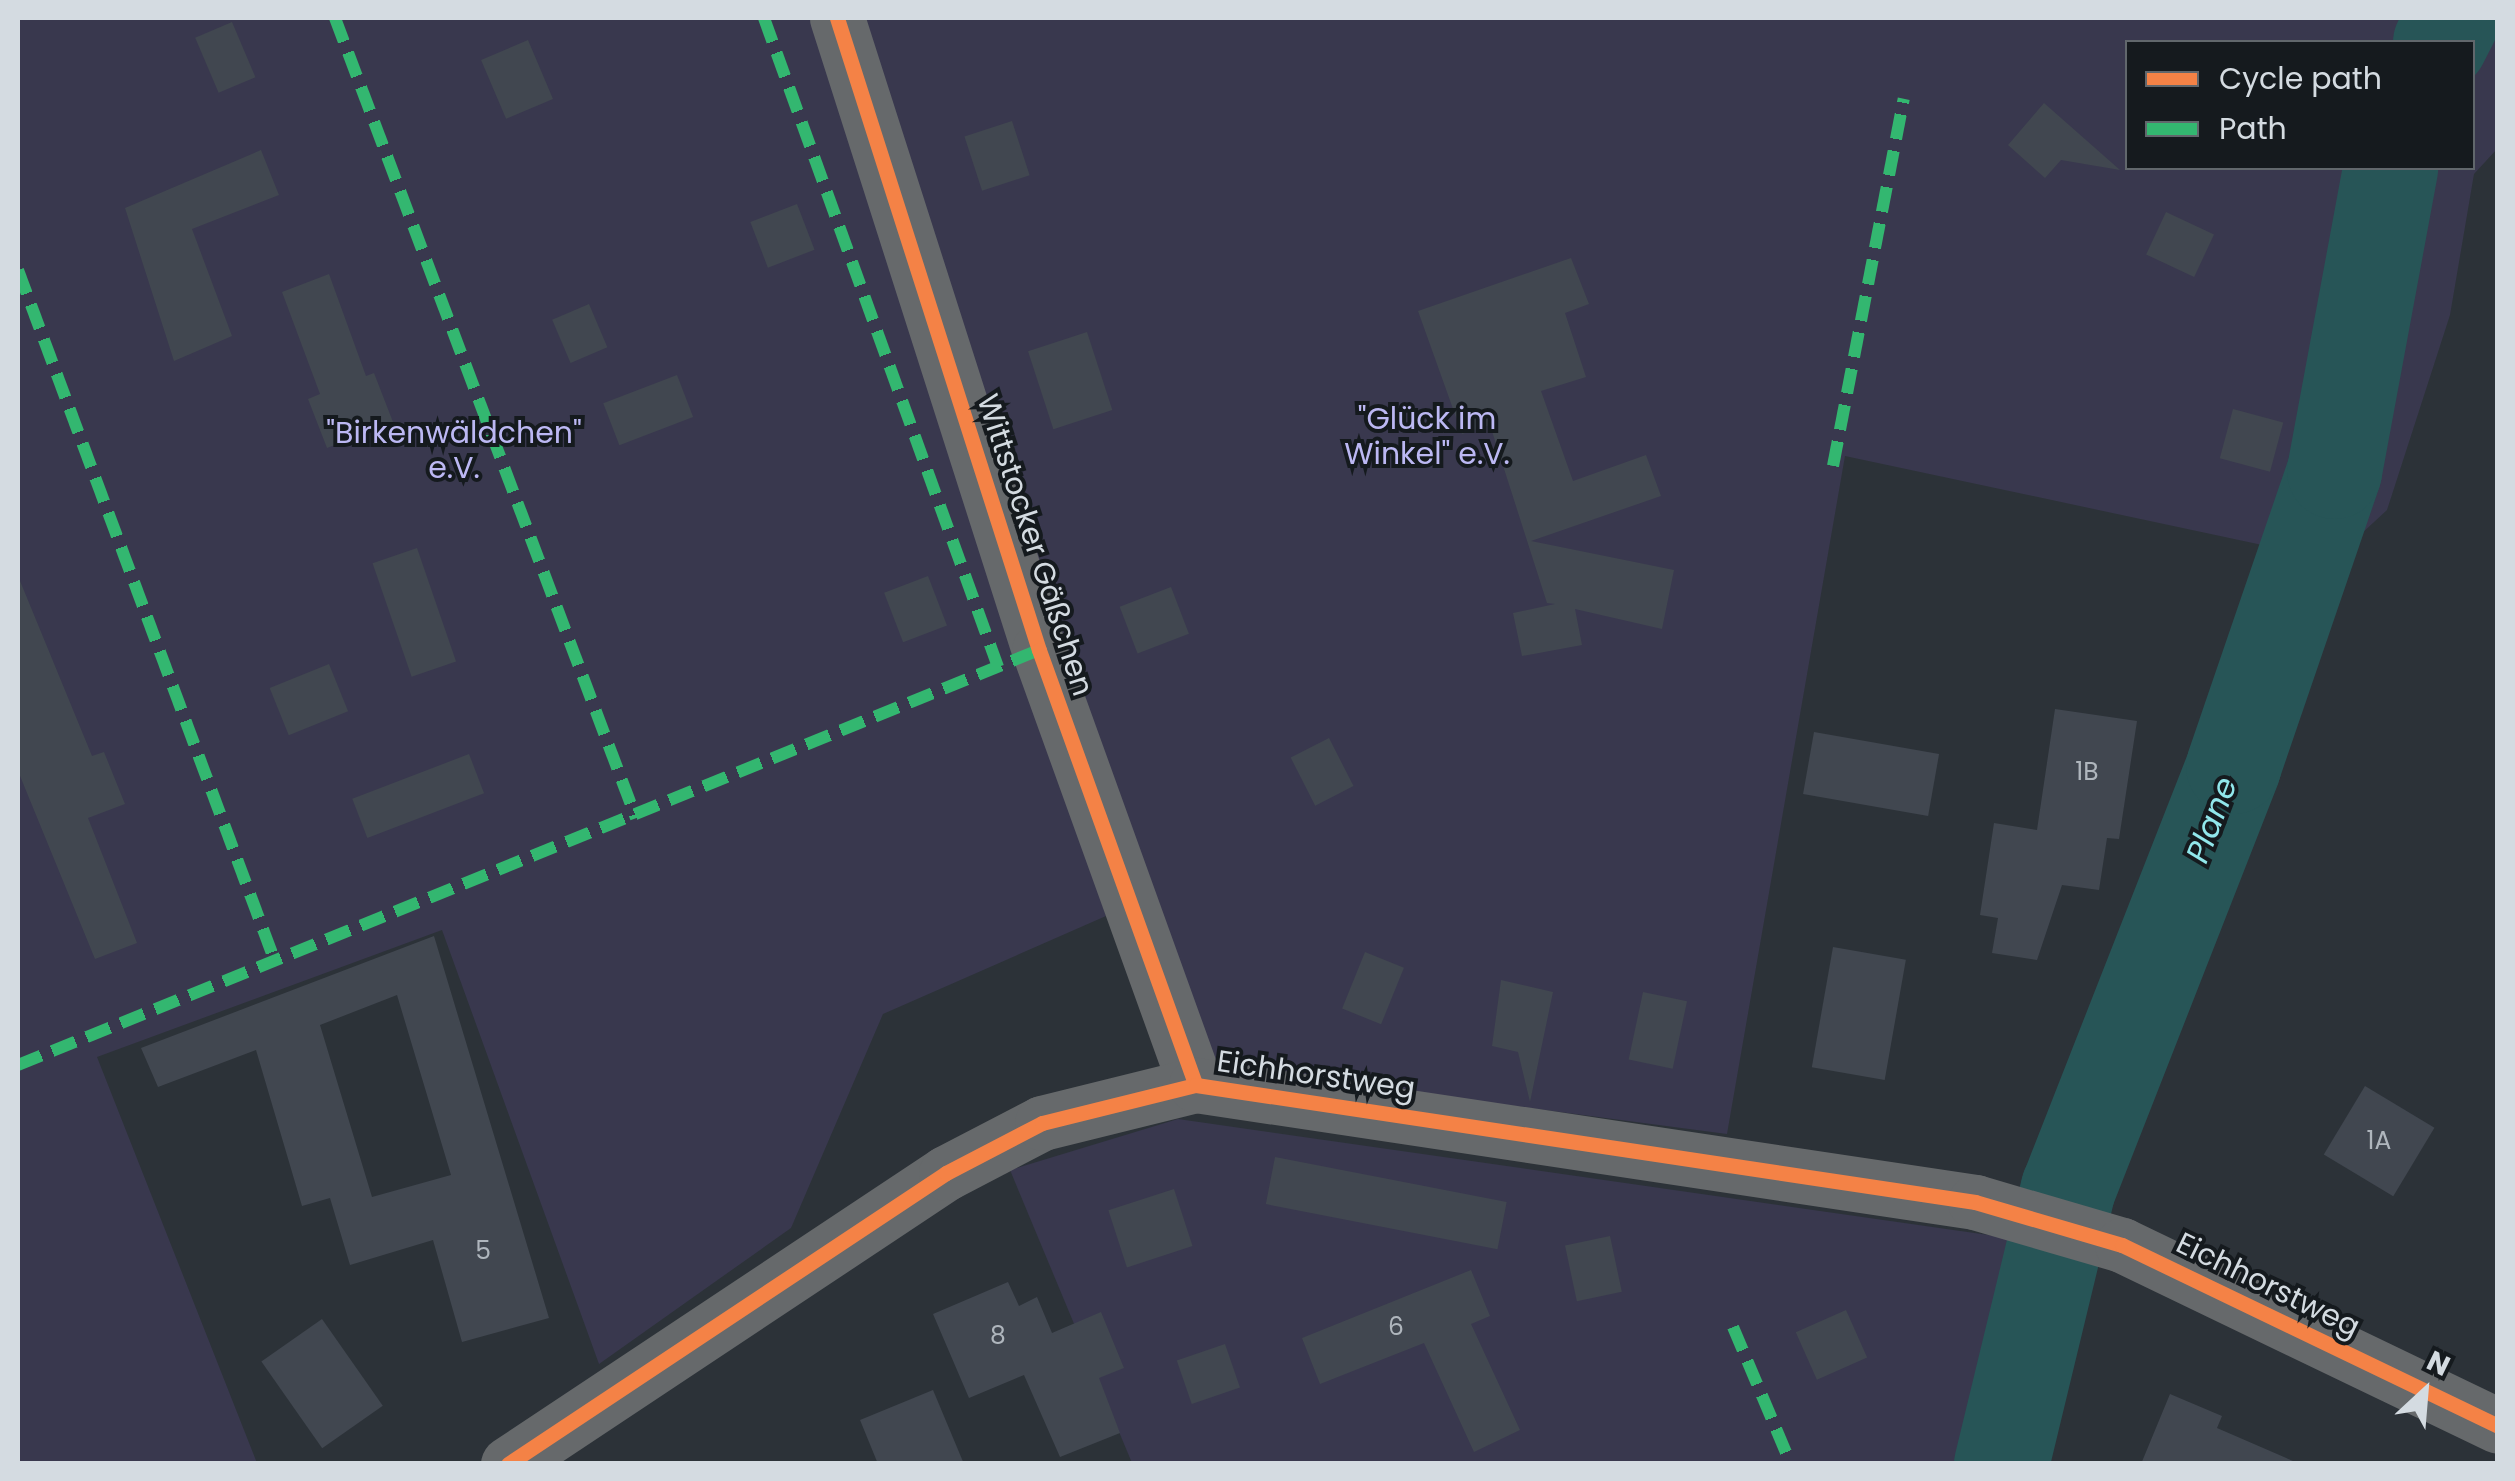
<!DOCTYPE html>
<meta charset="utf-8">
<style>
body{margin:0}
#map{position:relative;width:2515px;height:1481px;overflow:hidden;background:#2c3238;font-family:Poppins,sans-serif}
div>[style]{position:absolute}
.green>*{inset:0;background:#39384e}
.river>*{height:95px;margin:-47.5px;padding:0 47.5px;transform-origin:47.5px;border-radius:47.5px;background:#275557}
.building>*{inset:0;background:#414750;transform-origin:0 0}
.minor>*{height:55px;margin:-27.5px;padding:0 27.5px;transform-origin:27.5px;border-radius:27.5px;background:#66696b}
.quiet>*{height:12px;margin-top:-6px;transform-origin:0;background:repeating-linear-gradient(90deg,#33b770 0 25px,transparent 0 37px)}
.cycleway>*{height:15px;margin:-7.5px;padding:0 7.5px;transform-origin:7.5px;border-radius:7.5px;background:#f48246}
span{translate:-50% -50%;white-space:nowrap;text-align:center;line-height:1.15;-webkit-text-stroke:8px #151a1e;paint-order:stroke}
.number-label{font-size:25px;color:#afb6bd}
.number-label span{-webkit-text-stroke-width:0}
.park-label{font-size:30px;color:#bcb8f3}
.street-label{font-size:30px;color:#d4dbe1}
.water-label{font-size:32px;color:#91e7eb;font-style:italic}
.frame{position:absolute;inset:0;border:20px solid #d4dbe1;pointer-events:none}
.legend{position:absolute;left:2125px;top:40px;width:350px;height:130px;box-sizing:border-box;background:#151a1e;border:2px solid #61676c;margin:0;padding:12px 18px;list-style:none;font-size:30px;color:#d4dbe1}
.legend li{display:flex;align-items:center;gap:20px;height:50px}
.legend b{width:50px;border:2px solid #61676c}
.north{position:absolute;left:2375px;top:1341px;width:100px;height:100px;-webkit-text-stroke:8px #151a1e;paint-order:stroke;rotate:26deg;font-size:28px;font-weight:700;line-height:40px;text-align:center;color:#d4dbe1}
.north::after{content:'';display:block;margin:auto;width:35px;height:45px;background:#d4dbe1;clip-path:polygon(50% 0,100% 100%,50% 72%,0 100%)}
</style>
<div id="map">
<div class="green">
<div style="clip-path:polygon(18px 18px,819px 18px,1106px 916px,883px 1014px,791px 1228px,599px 1364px,442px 930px,97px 1057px,257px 1463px,18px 1463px)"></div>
<div style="clip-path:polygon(evenodd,863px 18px,2497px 18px,2497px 149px,2474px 174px,2450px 315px,2387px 510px,2333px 560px,1845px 456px,1727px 1134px,1211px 1066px,1141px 901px,863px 18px,2128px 42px,2472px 42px,2472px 168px,2128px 168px,2128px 42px)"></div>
<div style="clip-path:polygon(1178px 1119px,2037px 1242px,2066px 1255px,2017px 1463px,1132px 1463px,1010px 1170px)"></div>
</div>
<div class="river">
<div style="left:2440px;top:42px;width:27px;rotate:-63deg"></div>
<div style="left:2001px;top:1464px;width:284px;rotate:-76.4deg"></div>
<div style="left:2068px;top:1188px;width:453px;rotate:-68.6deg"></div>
<div style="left:2233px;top:766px;width:312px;rotate:-71.1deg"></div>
<div style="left:2334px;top:471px;width:308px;rotate:-79.5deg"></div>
</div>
<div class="building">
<div style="left:232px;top:22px;width:60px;height:40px;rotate:67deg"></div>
<div style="left:528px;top:40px;width:64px;height:51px;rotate:67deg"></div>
<div style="clip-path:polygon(2044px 103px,2120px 170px,2061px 160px,2045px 178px,2008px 145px)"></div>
<div style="left:1012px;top:121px;width:57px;height:50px;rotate:72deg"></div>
<div style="clip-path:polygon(261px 150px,279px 195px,192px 229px,232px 336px,174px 361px,125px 208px)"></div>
<div style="left:797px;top:204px;width:49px;height:50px;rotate:69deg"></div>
<div style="left:2166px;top:212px;width:53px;height:47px;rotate:25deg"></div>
<div style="clip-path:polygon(1571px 258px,1589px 304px,1565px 313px,1586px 377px,1541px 391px,1573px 481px,1646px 455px,1661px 496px,1531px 541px,1674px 570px,1662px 629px,1575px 609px,1582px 645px,1522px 656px,1513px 613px,1555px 604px,1547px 603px,1490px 425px,1462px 434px,1418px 311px)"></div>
<div style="clip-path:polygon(329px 274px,366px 376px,374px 373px,393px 422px,327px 448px,308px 399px,320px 394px,282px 292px)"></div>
<div style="left:589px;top:304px;width:47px;height:40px;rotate:67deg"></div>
<div style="left:1087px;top:332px;width:82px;height:62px;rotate:72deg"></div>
<div style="left:677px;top:375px;width:45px;height:79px;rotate:69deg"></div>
<div style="left:2233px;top:409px;width:52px;height:51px;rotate:15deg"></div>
<div style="left:417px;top:548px;width:120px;height:47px;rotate:71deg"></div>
<div style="clip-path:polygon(18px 576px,92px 756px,104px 752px,125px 804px,88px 818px,137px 943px,95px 959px,18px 771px)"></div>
<div style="left:928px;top:576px;width:53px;height:47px;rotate:69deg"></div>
<div style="left:1171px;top:587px;width:50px;height:55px;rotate:69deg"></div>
<div style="left:329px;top:664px;width:51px;height:64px;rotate:68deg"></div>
<div style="clip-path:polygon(2055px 709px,2137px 721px,2119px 839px,2107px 838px,2099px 890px,2062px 885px,2037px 960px,1992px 953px,1998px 918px,1980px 915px,1994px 823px,2037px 830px)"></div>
<div style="left:1814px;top:732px;width:127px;height:63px;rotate:10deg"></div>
<div style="left:1329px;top:738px;width:54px;height:43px;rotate:63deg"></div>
<div style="left:469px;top:754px;width:42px;height:125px;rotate:69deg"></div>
<div style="clip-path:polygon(evenodd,434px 936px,549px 1318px,462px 1342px,433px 1240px,350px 1265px,330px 1198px,302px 1206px,256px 1050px,158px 1087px,141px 1048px,434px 936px,397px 995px,451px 1175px,372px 1197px,320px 1025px,397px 995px)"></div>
<div style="left:1833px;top:947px;width:74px;height:122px;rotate:10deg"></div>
<div style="left:1365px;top:952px;width:42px;height:61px;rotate:22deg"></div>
<div style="clip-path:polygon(1501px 980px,1553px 992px,1530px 1102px,1518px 1052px,1492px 1046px)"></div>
<div style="left:1643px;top:992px;width:45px;height:69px;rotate:12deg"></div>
<div style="left:2365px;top:1086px;width:81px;height:80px;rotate:31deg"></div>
<div style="left:1275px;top:1157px;width:236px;height:48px;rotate:11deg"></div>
<div style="left:1174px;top:1189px;width:60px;height:69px;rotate:72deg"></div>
<div style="left:1610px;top:1236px;width:57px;height:46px;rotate:78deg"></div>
<div style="clip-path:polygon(1471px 1270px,1490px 1316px,1471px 1324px,1520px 1430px,1474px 1452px,1424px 1343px,1320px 1384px,1302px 1338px)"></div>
<div style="clip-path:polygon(1008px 1282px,1019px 1306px,1037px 1297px,1052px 1333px,1101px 1312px,1124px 1368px,1099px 1378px,1120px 1433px,1060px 1457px,1024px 1375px,969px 1398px,933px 1314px)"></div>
<div style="left:1846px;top:1310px;width:52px;height:55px;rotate:66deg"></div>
<div style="left:322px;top:1319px;width:106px;height:74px;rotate:55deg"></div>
<div style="left:1225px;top:1344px;width:46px;height:51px;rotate:71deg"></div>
<div style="clip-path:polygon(933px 1390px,964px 1464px,878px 1464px,860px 1420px)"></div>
<div style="clip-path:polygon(2170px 1394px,2222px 1416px,2217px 1428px,2300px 1464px,2141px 1464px)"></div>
</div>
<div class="minor">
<div style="left:837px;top:18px;width:663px;rotate:72.28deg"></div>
<div style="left:1039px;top:650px;width:462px;rotate:70.2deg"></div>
<div style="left:508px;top:1464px;width:526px;rotate:-33.6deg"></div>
<div style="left:946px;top:1173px;width:108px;rotate:-27.5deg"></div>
<div style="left:1042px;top:1123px;width:159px;rotate:-13.9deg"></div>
<div style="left:1196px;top:1085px;width:788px;rotate:8.54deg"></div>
<div style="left:1975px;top:1202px;width:153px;rotate:16.3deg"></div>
<div style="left:2122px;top:1245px;width:417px;rotate:25.7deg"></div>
</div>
<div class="quiet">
<div style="left:335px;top:18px;width:855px;rotate:69.38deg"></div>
<div style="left:764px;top:18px;width:690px;rotate:70.17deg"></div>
<div style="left:18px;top:270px;width:740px;rotate:69.61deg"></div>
<div style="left:1833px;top:466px;width:374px;rotate:-79.1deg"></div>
<div style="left:18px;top:1065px;width:1102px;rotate:-22.12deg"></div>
<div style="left:1733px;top:1327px;width:149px;rotate:67.1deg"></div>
</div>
<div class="cycleway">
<div style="left:837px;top:18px;width:663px;rotate:72.28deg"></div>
<div style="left:1039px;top:650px;width:462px;rotate:70.2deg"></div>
<div style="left:508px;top:1464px;width:526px;rotate:-33.6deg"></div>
<div style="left:946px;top:1173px;width:108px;rotate:-27.5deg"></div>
<div style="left:1042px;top:1123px;width:159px;rotate:-13.9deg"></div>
<div style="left:1196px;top:1085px;width:788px;rotate:8.54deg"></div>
<div style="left:1975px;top:1202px;width:153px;rotate:16.3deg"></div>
<div style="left:2122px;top:1245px;width:417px;rotate:25.7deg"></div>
</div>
<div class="number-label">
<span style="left:2087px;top:772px">1B</span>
<span style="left:2379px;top:1141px">1A</span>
<span style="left:483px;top:1251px">5</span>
<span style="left:1396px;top:1327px">6</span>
<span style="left:998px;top:1336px">8</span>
</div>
<div class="park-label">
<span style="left:1427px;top:436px">"Glück im<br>Winkel" e.V.</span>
<span style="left:454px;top:450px">"Birkenwäldchen"<br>e.V.</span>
</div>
<div class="street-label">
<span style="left:1035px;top:545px;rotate:72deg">Wittstocker Gäßchen</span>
<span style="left:1316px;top:1075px;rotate:8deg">Eichhorstweg</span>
<span style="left:2268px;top:1285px;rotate:26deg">Eichhorstweg</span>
</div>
<div class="water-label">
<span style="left:2212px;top:820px;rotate:-69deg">Plane</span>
</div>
<div class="frame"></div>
<ul class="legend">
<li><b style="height:12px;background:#f48246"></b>Cycle path</li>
<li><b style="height:12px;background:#33b770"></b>Path</li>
</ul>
<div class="north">N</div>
</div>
